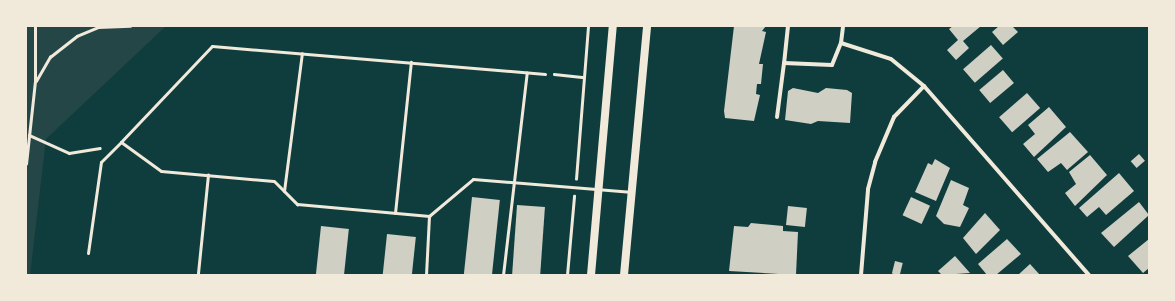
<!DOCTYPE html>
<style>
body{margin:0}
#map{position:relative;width:1175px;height:301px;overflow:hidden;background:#0f3d3e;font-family:"Roboto Serif",serif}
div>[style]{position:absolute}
.green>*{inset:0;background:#244646}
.building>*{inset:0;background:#cfcfc3;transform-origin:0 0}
.path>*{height:2.5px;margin:-1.25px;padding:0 1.25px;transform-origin:1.25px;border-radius:1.25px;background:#f1e9da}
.service>*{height:3px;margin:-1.5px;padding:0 1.5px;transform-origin:1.5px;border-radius:1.5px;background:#f1e9da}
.minor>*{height:4px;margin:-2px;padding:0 2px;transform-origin:2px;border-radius:2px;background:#f1e9da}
.secondary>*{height:8px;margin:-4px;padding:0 4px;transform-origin:4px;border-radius:4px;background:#f1e9da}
span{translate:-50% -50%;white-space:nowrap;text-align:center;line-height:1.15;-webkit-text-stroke:4px #f1e9da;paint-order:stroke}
.frame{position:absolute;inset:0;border:27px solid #f1e9da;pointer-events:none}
</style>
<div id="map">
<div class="green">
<div style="clip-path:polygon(26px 26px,166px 26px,46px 139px,30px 275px,26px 275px)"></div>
</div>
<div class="building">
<div style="clip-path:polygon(734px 26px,766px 26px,762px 31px,766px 32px,759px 64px,763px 64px,761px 84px,757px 84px,756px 94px,760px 95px,754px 121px,725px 118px,724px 111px)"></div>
<div style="clip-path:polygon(953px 26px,981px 26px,963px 41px,969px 48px,956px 60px,947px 50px,958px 40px,949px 29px)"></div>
<div style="clip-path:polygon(999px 26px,1012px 26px,1018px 32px,1003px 45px,992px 32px)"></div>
<div style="left:991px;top:45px;width:18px;height:37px;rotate:49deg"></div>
<div style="left:1003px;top:70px;width:17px;height:31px;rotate:50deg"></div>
<div style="clip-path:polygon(793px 88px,818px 93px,826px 88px,847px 90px,852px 93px,850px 123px,818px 121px,811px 124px,785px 120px,788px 91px)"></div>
<div style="left:1027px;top:93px;width:20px;height:37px;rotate:49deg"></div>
<div style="clip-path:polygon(1049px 107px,1066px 127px,1034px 157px,1023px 144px,1035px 134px,1028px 125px)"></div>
<div style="clip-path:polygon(1070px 132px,1088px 152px,1067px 170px,1061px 163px,1048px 172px,1037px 159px)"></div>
<div style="left:1139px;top:154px;width:9px;height:11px;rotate:49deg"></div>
<div style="clip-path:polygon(1090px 155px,1107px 175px,1075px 206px,1065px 193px,1076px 184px,1069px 172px)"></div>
<div style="clip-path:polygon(935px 159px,950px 168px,936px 201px,915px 192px,928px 163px,932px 165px)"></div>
<div style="clip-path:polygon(1119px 173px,1134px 191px,1106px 215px,1099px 207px,1087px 217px,1079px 208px)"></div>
<div style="clip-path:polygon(951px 180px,969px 188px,963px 205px,969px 208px,960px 227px,944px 224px,936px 216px)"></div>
<div style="left:472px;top:197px;width:28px;height:78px;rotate:6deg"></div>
<div style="left:911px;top:197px;width:21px;height:20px;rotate:25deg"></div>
<div style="clip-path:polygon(1139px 202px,1149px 215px,1114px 247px,1101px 233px)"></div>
<div style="left:517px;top:205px;width:28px;height:70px;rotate:4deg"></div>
<div style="left:788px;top:206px;width:19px;height:19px;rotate:6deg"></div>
<div style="clip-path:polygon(985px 213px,1000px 230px,976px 254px,963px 238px)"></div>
<div style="clip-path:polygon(751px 223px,783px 226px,783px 231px,798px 232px,796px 275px,729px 271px,734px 226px,748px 227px)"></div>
<div style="left:321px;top:226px;width:28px;height:49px;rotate:6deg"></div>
<div style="left:387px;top:234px;width:29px;height:41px;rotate:6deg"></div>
<div style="clip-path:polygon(1007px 239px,1021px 254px,996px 275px,987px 275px,978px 264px)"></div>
<div style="clip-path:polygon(1149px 239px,1149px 268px,1143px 273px,1128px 256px)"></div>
<div style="clip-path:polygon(955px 256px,970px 273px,942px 275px,938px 271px)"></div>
<div style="left:895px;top:261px;width:8px;height:13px;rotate:14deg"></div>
<div style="clip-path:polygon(1030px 264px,1040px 275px,1018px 275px)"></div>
</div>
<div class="path">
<div style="left:554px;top:74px;width:30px;rotate:6deg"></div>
<div style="left:36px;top:81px;width:28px;rotate:-60deg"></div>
<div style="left:50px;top:57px;width:34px;rotate:-38deg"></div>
<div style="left:77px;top:36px;width:23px;rotate:-23deg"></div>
<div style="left:98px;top:27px;width:32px;rotate:-2deg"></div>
<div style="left:29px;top:135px;width:44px;rotate:24.2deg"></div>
<div style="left:69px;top:153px;width:31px;rotate:-9deg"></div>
<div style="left:26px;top:164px;width:83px;rotate:-83.8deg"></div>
<div style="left:35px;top:81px;width:55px;rotate:-90deg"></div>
<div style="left:576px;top:179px;width:153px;rotate:-85.5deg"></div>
<div style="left:567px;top:275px;width:79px;rotate:-84.9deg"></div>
</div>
<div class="service">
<div style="left:545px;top:74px;width:334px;rotate:-175.2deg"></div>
<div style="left:212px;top:46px;width:132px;rotate:133.5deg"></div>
<div style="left:121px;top:142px;width:49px;rotate:35.9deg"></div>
<div style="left:161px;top:171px;width:113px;rotate:5.1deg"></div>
<div style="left:274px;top:181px;width:33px;rotate:45deg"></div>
<div style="left:297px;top:204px;width:133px;rotate:5.2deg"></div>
<div style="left:429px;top:216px;width:57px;rotate:-40.1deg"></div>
<div style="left:473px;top:179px;width:160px;rotate:4.7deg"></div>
<div style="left:284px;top:191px;width:139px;rotate:-82.6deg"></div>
<div style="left:395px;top:213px;width:152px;rotate:-84deg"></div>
<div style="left:88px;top:253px;width:92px;rotate:-81.9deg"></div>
<div style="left:101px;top:162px;width:28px;rotate:-45deg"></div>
<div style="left:198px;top:273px;width:99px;rotate:-84.2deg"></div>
<div style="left:426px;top:275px;width:59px;rotate:-87.1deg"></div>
<div style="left:503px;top:275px;width:204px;rotate:-83.3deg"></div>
</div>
<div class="minor">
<div style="left:788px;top:26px;width:37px;rotate:96deg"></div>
<div style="left:784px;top:63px;width:48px;rotate:2.4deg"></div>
<div style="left:832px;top:65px;width:24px;rotate:-68deg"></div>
<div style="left:841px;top:43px;width:52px;rotate:17.7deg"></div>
<div style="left:891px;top:59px;width:43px;rotate:39.3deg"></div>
<div style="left:924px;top:86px;width:251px;rotate:48.9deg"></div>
<div style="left:841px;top:43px;width:17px;rotate:-83deg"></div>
<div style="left:777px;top:117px;width:54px;rotate:-82.6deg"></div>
<div style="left:861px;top:275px;width:86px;rotate:-85.3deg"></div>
<div style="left:868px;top:189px;width:28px;rotate:-75deg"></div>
<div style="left:875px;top:162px;width:49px;rotate:-67.1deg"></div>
<div style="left:894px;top:117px;width:43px;rotate:-45.9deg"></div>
</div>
<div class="secondary">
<div style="left:591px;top:275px;width:250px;rotate:-85deg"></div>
<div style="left:624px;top:275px;width:250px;rotate:-84.7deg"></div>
</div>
<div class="frame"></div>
</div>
